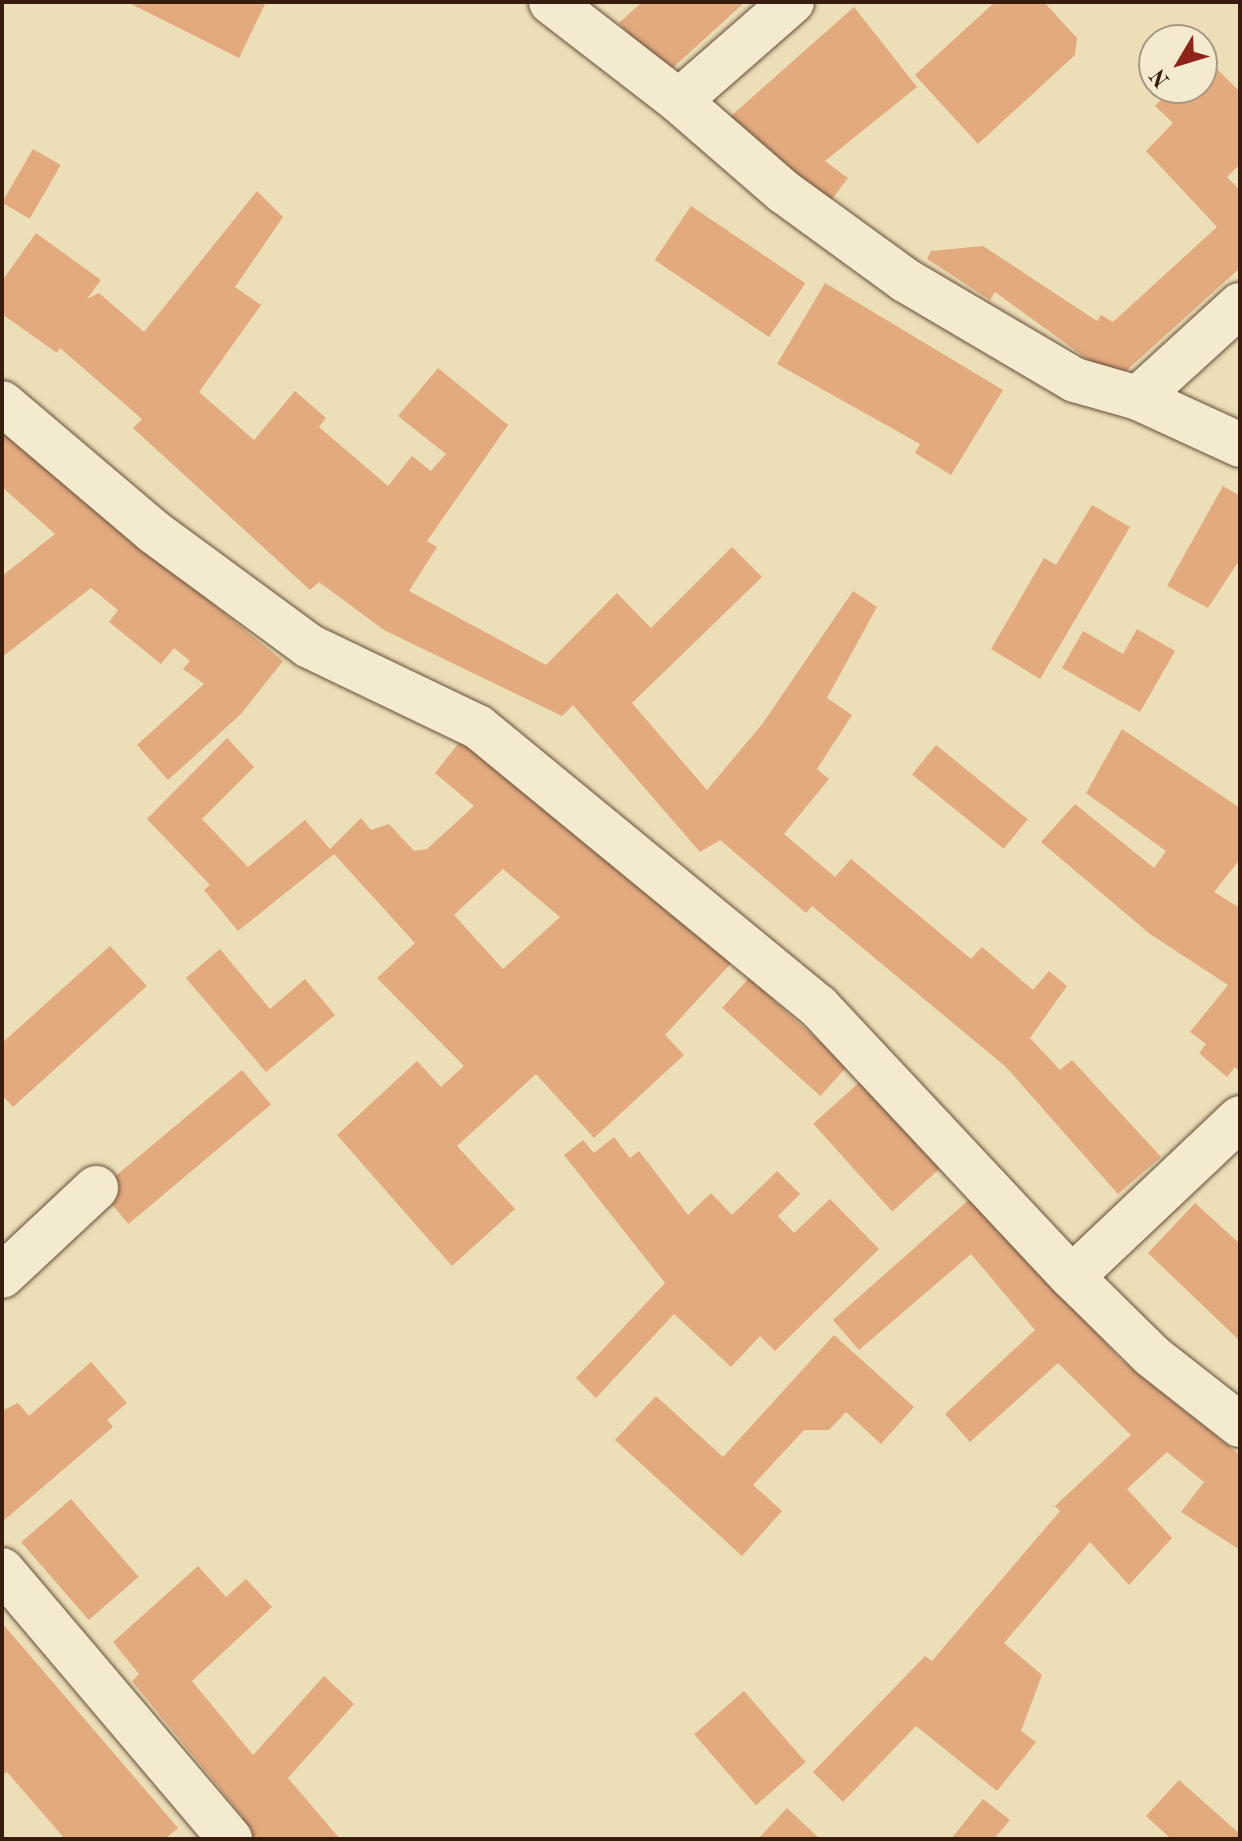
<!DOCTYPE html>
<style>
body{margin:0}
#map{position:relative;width:1242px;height:1841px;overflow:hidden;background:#ecdfb7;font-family:"Old Standard TT",serif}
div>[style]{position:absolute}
.building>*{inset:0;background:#e3aa7e;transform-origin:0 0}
.roads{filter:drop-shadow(0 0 2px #654d38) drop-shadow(0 0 2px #654d38)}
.minor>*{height:44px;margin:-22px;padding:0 22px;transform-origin:22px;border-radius:22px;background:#f3ead0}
span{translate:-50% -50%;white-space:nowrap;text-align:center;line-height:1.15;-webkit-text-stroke:8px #f3ead0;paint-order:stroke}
.frame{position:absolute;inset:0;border:4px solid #381c0d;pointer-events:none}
.north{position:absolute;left:1138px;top:24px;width:80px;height:80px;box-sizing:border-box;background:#f3ead0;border:2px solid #a89882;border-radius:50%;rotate:232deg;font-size:22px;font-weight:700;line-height:32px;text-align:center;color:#381c0d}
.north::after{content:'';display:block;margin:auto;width:28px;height:36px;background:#8f2418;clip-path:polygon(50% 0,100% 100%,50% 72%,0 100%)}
</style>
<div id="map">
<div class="building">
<div style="clip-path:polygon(127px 2px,266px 2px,239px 58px)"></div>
<div style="clip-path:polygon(642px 2px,745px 2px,666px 74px,619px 23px)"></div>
<div style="clip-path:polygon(995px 2px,1044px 2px,1077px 38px,1075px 55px,978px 144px,915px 75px)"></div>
<div style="clip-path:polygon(854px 7px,917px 87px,825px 161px,848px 178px,827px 206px,730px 117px)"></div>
<div style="clip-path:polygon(1204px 56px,1240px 92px,1240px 164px,1227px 177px,1240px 190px,1240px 268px,1116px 380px,995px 292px,990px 300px,927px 259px,931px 251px,983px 246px,1097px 321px,1101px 315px,1113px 322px,1217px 227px,1146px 151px,1173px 123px,1155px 106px,1172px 88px,1202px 88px)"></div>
<div style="left:33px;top:149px;width:32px;height:62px;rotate:30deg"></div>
<div style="clip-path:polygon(257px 191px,283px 217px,235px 287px,261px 305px,199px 392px,254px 440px,295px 391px,326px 418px,319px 427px,388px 486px,412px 456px,431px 471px,446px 454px,398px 416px,438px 368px,508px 425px,427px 541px,437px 547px,409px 591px,546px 665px,617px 593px,651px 628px,732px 547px,762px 577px,632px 703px,707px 790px,763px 723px,853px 591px,877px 607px,827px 698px,852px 715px,817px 769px,829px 779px,784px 834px,835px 877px,851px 859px,971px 959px,982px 947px,1033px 990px,1049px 971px,1067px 986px,1030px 1038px,1060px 1070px,1072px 1060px,1161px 1157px,1118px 1194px,1006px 1067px,812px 906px,806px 913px,720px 840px,700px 852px,573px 705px,562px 716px,384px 630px,319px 582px,310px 590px,133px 428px,142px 419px,60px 348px,57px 353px,2px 314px,2px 281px,36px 233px,101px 280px,87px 299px,99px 293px,144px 332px)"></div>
<div style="left:691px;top:206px;width:138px;height:65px;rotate:34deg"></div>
<div style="clip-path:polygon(825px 283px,1003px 390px,951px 475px,915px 453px,920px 444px,777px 364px)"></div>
<div style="clip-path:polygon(2px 431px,283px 661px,241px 714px,168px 780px,137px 745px,204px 684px,183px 669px,190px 661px,174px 648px,161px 664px,109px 622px,118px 610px,91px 588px,2px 657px,2px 576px,55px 534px,2px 487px)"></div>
<div style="clip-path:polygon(1223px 486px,1240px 496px,1240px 559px,1208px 608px,1167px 586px)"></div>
<div style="clip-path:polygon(1092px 505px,1130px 527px,1040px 679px,991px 649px,1044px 558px,1056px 565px)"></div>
<div style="clip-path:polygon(1137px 629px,1175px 651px,1140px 712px,1062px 668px,1083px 631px,1123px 654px)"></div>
<div style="clip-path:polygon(1122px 729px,1240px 808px,1240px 859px,1214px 892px,1240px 908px,1240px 1072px,1235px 1067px,1227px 1077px,1199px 1053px,1206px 1044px,1190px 1032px,1228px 985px,1150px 934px,1041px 842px,1075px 804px,1154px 868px,1166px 851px,1086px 793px)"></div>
<div style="clip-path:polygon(evenodd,227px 738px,254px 767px,202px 819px,248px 867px,305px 820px,330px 849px,361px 818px,371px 830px,389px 824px,414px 851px,427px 849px,474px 806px,435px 773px,462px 739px,733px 961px,665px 1035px,684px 1055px,594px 1138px,536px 1074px,457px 1146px,515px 1209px,452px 1266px,337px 1135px,417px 1061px,441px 1087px,464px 1066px,377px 978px,415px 943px,334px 854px,238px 931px,204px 890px,210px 885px,147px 819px,227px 738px,503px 869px,560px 917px,503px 969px,454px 915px,503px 869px)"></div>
<div style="left:936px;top:745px;width:118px;height:38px;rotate:39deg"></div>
<div style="clip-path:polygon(110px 946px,147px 986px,13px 1107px,2px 1095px,2px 1043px)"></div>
<div style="clip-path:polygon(220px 949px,270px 1009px,305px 979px,335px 1015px,266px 1072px,186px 978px)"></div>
<div style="left:749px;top:978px;width:132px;height:40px;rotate:42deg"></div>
<div style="left:242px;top:1070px;width:45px;height:186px;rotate:50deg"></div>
<div style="left:863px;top:1079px;width:118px;height:67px;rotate:48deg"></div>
<div style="clip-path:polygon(614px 1137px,630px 1158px,639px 1151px,688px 1215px,711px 1193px,732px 1215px,777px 1171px,800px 1194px,778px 1216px,794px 1233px,830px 1199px,879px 1249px,775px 1351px,760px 1336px,731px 1367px,674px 1314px,596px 1398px,576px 1378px,665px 1283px,564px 1155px,583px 1140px,594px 1153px)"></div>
<div style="clip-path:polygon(972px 1197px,1121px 1360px,1240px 1455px,1240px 1550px,1181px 1512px,1204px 1482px,1167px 1452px,1127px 1489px,1172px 1538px,1129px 1585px,1090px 1542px,1004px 1643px,1042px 1675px,1021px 1731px,1036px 1742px,997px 1791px,916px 1726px,843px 1802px,813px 1772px,925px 1656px,932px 1661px,1060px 1511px,1055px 1506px,1131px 1435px,1058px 1363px,970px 1442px,945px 1414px,1035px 1330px,971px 1254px,859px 1350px,833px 1320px)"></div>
<div style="clip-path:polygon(1195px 1203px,1240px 1244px,1240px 1341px,1148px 1253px)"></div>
<div style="clip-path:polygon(834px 1335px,914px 1407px,881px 1444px,846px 1412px,829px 1430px,804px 1430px,753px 1485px,782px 1511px,742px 1556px,615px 1440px,656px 1396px,723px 1457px)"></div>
<div style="clip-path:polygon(91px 1362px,127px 1403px,107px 1420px,113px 1427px,2px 1522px,2px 1411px,18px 1403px,29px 1416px)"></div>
<div style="left:71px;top:1499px;width:103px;height:66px;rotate:49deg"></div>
<div style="clip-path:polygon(198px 1566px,226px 1597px,246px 1579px,272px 1607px,192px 1681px,253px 1755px,324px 1676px,354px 1704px,288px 1778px,340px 1839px,250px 1839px,236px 1823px,243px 1817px,132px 1681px,139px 1674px,113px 1642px)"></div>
<div style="clip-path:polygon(2px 1623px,178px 1828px,165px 1839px,65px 1839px,7px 1772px,2px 1776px)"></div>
<div style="left:744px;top:1691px;width:94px;height:66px;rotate:49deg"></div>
<div style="clip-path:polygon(1179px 1780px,1240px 1834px,1240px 1839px,1171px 1839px,1146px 1816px)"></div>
<div style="clip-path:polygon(983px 1799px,1010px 1820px,994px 1839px,951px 1839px)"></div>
<div style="clip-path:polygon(787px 1808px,820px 1839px,758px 1839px)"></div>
</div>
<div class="roads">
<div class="minor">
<div style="left:551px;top:2px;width:162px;rotate:37.7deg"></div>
<div style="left:792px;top:2px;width:150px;rotate:138.8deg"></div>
<div style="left:679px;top:101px;width:139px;rotate:40.9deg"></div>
<div style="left:784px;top:192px;width:150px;rotate:36deg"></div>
<div style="left:905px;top:280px;width:197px;rotate:30.5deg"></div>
<div style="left:1075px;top:380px;width:66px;rotate:15.9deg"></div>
<div style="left:1138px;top:398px;width:112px;rotate:24.7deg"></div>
<div style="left:1138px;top:398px;width:138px;rotate:-42.4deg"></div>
<div style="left:2px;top:403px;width:199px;rotate:40.3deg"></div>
<div style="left:154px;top:532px;width:192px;rotate:36.3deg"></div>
<div style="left:309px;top:646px;width:187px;rotate:25.6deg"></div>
<div style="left:478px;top:727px;width:440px;rotate:39.4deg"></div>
<div style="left:818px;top:1006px;width:371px;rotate:46.9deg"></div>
<div style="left:1072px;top:1277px;width:112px;rotate:44.6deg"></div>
<div style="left:1152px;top:1356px;width:112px;rotate:38.1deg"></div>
<div style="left:2px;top:1276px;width:129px;rotate:-43.1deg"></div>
<div style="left:1072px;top:1277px;width:231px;rotate:-43.4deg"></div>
<div style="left:2px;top:1570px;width:353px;rotate:49.7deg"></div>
</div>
</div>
<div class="frame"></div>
<div class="north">N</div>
</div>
